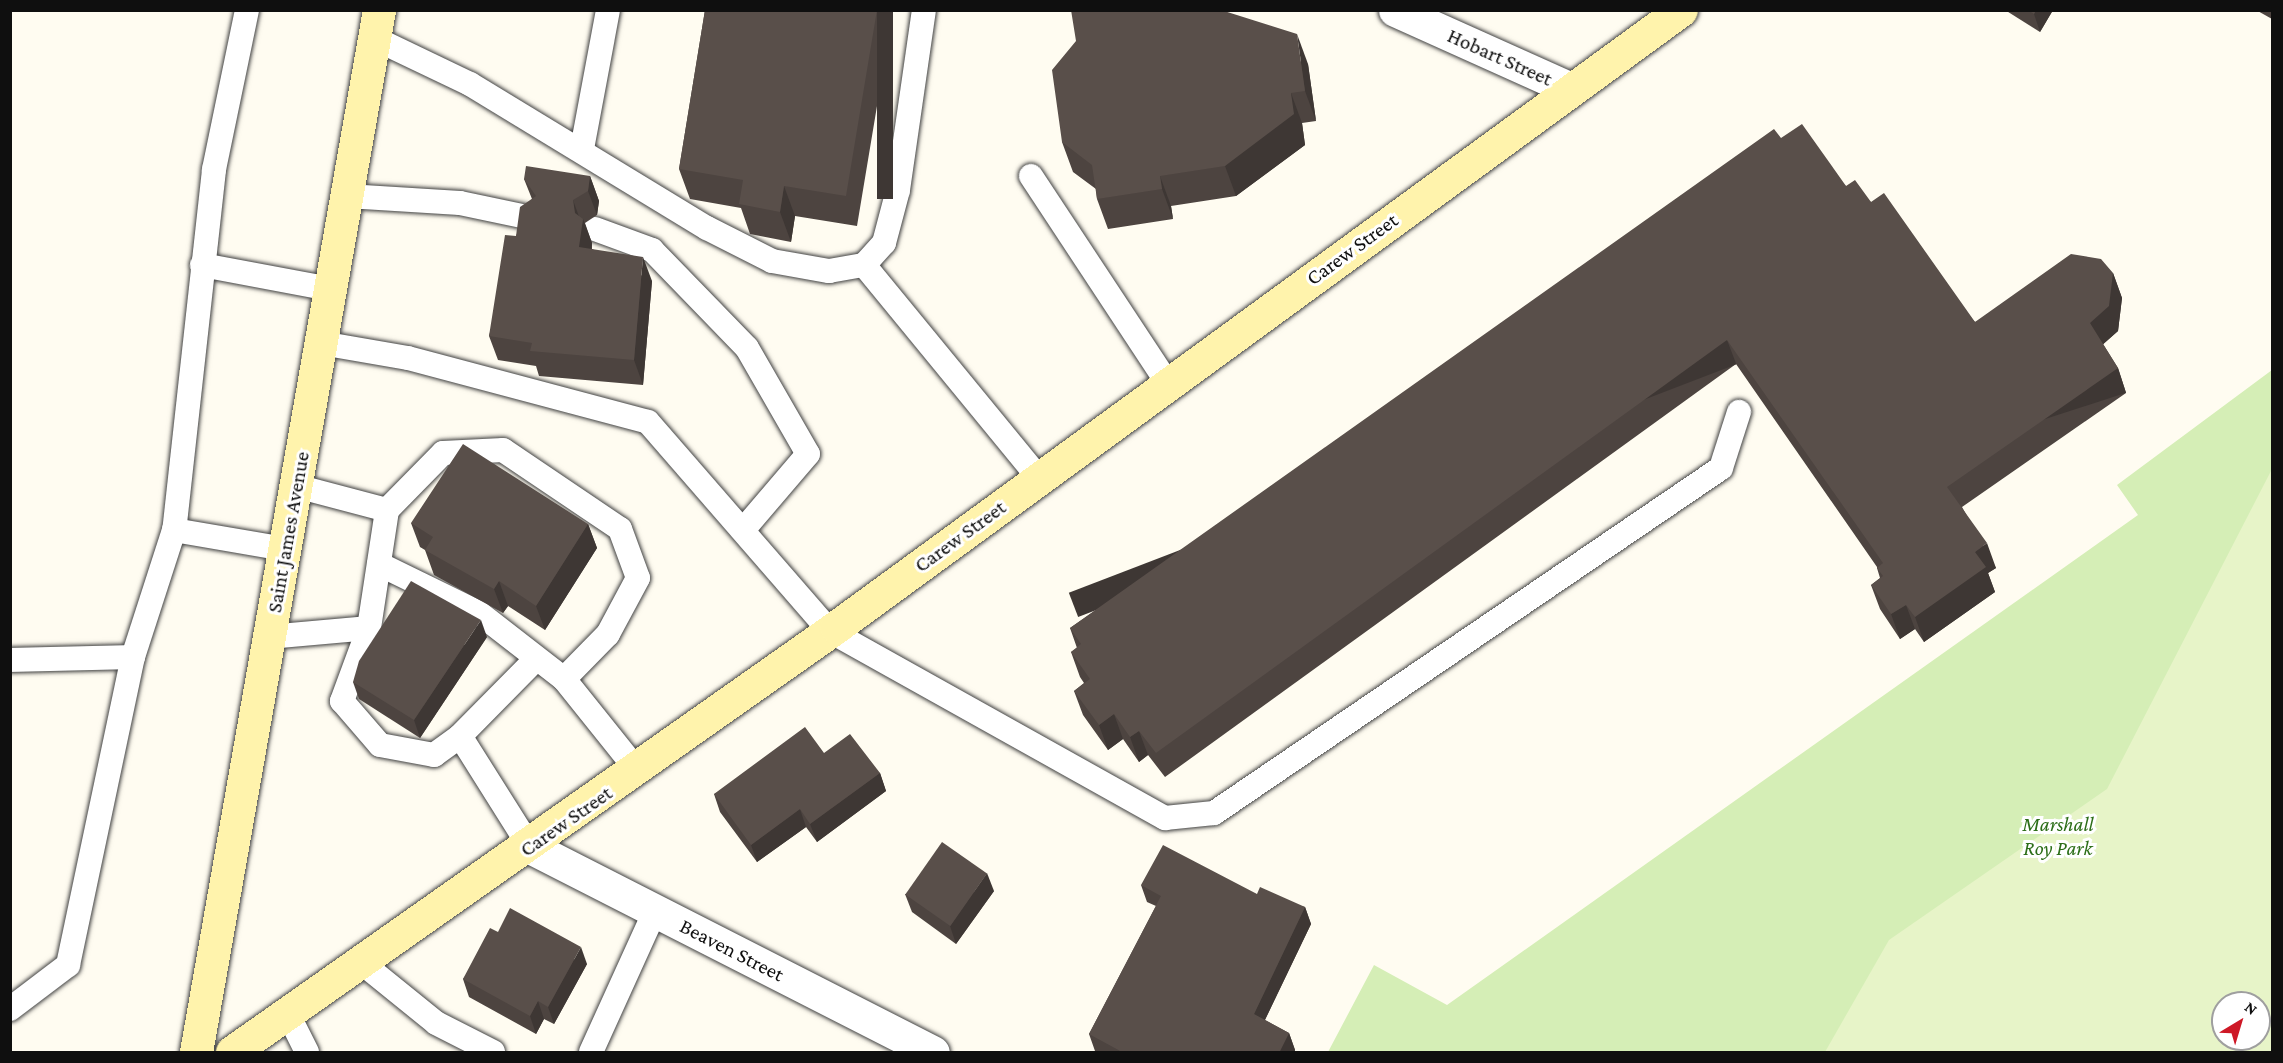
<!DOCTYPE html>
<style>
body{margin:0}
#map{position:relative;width:2283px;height:1063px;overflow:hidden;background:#fffcf1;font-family:"Crimson Pro",serif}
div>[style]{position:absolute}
.green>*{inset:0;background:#d5eeb6}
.pitch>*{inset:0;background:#e7f4c8}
.roads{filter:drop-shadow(0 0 2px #424242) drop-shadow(0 0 2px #424242)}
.lane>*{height:24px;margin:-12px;padding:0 12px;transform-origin:12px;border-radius:12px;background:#fff}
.street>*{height:33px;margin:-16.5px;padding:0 16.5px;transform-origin:16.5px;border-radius:16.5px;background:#fff}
.secondary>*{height:33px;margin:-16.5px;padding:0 16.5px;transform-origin:16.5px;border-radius:16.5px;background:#fff3ac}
.wall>*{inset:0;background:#4d4440}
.shaded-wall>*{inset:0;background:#3e3734;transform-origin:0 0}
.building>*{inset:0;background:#594f4a;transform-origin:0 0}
span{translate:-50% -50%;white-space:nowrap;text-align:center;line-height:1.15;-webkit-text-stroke:6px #fff;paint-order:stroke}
.street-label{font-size:21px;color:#0f0f0f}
.park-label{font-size:21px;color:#2c6e18;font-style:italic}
.frame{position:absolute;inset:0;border:12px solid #0f0f0f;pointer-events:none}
.north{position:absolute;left:2211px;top:991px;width:60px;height:60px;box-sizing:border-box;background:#fff;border:2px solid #9f9f9f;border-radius:50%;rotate:38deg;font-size:16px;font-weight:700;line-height:24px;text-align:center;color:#0f0f0f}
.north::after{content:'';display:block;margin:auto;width:21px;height:27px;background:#ce1826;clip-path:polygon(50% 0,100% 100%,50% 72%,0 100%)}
</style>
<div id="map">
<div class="green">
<div style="clip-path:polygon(evenodd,2272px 370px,2272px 1052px,1328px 1052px,1374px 965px,1447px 1005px,2138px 515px,2117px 485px,2272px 370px,2223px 1003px,2259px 1003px,2259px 1039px,2223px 1039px,2223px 1003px)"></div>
</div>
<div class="pitch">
<div style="clip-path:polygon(evenodd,2272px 469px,2272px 1052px,1825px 1052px,1889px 940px,2107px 789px,2272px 469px,2223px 1003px,2259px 1003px,2259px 1039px,2223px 1039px,2223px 1003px)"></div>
</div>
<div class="roads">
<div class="lane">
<div style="left:247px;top:10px;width:163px;rotate:101.7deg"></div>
<div style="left:214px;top:170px;width:362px;rotate:96.3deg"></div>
<div style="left:174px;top:530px;width:113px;rotate:9.7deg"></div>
<div style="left:374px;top:38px;width:106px;rotate:25.6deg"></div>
<div style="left:470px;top:84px;width:277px;rotate:31.3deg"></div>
<div style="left:707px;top:228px;width:73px;rotate:26.9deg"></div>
<div style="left:772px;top:261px;width:58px;rotate:10deg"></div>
<div style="left:829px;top:271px;width:36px;rotate:-10deg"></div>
<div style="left:864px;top:265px;width:30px;rotate:-48deg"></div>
<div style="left:884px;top:243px;width:55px;rotate:-75.2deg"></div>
<div style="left:898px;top:190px;width:182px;rotate:-81.8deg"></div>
<div style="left:582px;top:149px;width:141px;rotate:-79.4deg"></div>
<div style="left:1031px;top:176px;width:249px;rotate:56.6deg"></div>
<div style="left:347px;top:196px;width:113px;rotate:3.5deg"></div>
<div style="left:460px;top:203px;width:73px;rotate:11.9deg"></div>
<div style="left:595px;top:229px;width:61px;rotate:20.2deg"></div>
<div style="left:652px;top:250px;width:136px;rotate:45.9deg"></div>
<div style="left:747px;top:348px;width:122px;rotate:60.1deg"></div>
<div style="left:808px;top:454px;width:99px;rotate:130.5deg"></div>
<div style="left:202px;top:265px;width:130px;rotate:10.6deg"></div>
<div style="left:864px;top:265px;width:276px;rotate:50.6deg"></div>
<div style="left:321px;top:343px;width:88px;rotate:9.8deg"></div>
<div style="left:408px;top:358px;width:248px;rotate:14.9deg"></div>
<div style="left:648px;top:422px;width:277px;rotate:49deg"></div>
<div style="left:830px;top:631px;width:384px;rotate:29.2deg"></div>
<div style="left:1165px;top:818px;width:49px;rotate:-5.8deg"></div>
<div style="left:1214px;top:813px;width:613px;rotate:-34.23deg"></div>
<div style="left:1721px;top:468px;width:59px;rotate:-72.2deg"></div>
<div style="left:387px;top:510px;width:80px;rotate:-45.5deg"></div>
<div style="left:443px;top:453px;width:60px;rotate:-2.9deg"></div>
<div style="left:503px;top:450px;width:141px;rotate:34deg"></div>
<div style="left:620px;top:529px;width:52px;rotate:69.8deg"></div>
<div style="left:638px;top:578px;width:64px;rotate:118.2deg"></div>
<div style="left:608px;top:634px;width:63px;rotate:134.4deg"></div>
<div style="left:379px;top:564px;width:111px;rotate:26.1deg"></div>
<div style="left:479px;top:613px;width:108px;rotate:37.8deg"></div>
<div style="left:564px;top:679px;width:117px;rotate:51.3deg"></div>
<div style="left:369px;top:628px;width:78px;rotate:110.3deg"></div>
<div style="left:342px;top:701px;width:58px;rotate:49.2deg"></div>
<div style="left:380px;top:745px;width:55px;rotate:10.5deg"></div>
<div style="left:434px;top:755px;width:32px;rotate:-36deg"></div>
<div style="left:269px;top:637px;width:100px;rotate:-5.1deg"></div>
<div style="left:369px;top:628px;width:119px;rotate:-81.3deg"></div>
<div style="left:387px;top:510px;width:94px;rotate:-165.2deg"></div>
<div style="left:10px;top:660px;width:123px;rotate:-1.4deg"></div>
<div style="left:133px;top:657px;width:133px;rotate:-72.1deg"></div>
<div style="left:530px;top:847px;width:131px;rotate:-122.2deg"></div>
<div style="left:460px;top:736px;width:108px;rotate:-45.4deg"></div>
<div style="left:362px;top:963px;width:95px;rotate:39deg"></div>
<div style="left:436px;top:1023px;width:64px;rotate:27deg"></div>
<div style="left:10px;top:1009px;width:73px;rotate:-37.2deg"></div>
<div style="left:68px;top:965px;width:315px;rotate:-78.1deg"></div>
<div style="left:289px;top:1016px;width:40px;rotate:63.4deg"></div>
<div style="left:591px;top:1052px;width:155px;rotate:-65.6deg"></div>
</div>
<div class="street">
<div style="left:1395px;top:10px;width:193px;rotate:24.2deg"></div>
<div style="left:530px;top:847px;width:452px;rotate:27deg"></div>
</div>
<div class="secondary">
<div style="left:196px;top:1052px;width:1058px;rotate:-80.04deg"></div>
<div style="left:232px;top:1052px;width:739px;rotate:-35.13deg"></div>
<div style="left:836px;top:627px;width:1046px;rotate:-36.14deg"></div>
</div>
</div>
<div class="wall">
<div style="clip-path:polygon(705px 10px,893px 10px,857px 226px,795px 216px,791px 242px,750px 234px,741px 208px,690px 199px,679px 169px)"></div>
<div style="clip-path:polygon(2005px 10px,2053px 10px,2040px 32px)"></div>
<div style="clip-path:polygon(2256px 10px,2272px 10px,2272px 19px)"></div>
<div style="clip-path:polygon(1138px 11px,1308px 64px,1316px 121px,1302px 123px,1305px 145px,1236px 196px,1171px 206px,1173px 219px,1108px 229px,1097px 199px,1096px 189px,1073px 172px,1062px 142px)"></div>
<div style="clip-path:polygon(1781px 138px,1846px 186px,1871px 202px,1975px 322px,2113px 273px,2122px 298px,2118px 331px,2103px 344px,2118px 368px,2126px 393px,1962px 507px,1996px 568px,1988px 573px,1995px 592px,1924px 642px,1915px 629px,1900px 639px,1880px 609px,1871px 585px,1880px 578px,1877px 568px,1877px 567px,1736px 364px,1165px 777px,1148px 755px,1139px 762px,1123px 739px,1108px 750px,1083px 715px,1074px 691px,1084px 683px,1080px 677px,1071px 652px,1077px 648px,1070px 628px)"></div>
<div style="clip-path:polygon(590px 176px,599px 201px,597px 215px,585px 223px,592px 243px,592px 249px,652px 281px,643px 385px,539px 376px,536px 366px,498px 360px,489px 336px,516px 236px,532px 199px,524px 179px)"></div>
<div style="clip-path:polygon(411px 523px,588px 524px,597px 548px,545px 630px,508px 606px,503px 613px,434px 575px,425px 550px,420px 547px)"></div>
<div style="clip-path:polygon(487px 637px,420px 738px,359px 699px,353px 682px)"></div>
<div style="clip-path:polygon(824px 753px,880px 773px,886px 791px,817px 842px,806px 827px,757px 862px,720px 812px,714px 794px)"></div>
<div style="clip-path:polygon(1141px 885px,1257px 894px,1305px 907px,1311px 924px,1265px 1020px,1289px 1033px,1295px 1050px,1294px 1053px,1098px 1053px,1095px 1051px,1089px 1034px,1156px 906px,1147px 902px)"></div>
<div style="clip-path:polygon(994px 891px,956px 944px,912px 912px,905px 894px)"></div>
<div style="clip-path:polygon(498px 932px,587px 964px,554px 1024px,544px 1019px,536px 1034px,469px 997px,463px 979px)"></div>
</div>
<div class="shaded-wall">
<div style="left:877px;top:10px;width:16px;height:189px"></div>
<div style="clip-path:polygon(2036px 10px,2053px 10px,2040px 32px,2034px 14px)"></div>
<div style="clip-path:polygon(1297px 34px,1308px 64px,1316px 121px,1305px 91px)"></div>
<div style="clip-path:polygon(1291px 93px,1302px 123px,1305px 145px,1236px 196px,1225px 166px)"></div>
<div style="clip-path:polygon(590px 176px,599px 201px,597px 215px,588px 191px)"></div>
<div style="clip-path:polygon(1160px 176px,1171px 206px,1173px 219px,1162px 189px)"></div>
<div style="clip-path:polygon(784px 186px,795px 216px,791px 242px,780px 212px)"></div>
<div style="clip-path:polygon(573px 200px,582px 225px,583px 219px,592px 243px,588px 271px,579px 247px)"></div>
<div style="clip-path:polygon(643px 257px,652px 281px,643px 385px,634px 360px)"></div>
<div style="clip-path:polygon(2113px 273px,2122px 298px,2118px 331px,2099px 348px,2090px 323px)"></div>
<div style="left:1727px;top:340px;width:26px;height:705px;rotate:69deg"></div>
<div style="left:2118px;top:368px;width:26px;height:208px;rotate:72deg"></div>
<div style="clip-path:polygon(588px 524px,597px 548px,545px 630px,536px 606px)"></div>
<div style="clip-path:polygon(1987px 543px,1996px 568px,1988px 573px,1995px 592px,1924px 642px,1915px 617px,1975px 552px)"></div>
<div style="clip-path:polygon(499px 581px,508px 606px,503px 613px,494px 589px)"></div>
<div style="clip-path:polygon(1906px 605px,1915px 629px,1900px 639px,1891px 614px)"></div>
<div style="clip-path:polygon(481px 620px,487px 637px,420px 738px,414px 720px)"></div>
<div style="clip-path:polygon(1114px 714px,1123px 739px,1108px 750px,1099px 725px)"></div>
<div style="clip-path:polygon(1139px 731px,1148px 755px,1139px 762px,1130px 737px)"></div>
<div style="clip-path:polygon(880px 773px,886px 791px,817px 842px,810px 824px)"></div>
<div style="clip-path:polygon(800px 809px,806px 827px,757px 862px,751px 845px)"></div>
<div style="clip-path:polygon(987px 873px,994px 891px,956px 944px,950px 926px)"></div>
<div style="clip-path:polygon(1305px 907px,1311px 924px,1260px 1030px,1254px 1014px)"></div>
<div style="clip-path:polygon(581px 947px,587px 964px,554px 1024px,548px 1007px)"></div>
<div style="clip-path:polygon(538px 1001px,544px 1019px,536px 1034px,530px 1016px)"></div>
<div style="clip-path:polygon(1289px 1033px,1295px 1050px,1294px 1053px,1279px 1053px)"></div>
</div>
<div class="building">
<div style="clip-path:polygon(705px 10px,877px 10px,846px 196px,784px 186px,780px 212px,739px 204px,743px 180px,679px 169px)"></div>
<div style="clip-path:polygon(1071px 10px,1135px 10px,1135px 11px,1148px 10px,1221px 10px,1297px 34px,1305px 91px,1291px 93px,1294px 114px,1225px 166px,1160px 176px,1162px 189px,1097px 199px,1092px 165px,1062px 142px,1052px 70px,1076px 41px)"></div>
<div style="clip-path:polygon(2028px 10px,2036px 10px,2034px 14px)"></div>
<div style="clip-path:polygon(1802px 124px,1846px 186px,1855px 180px,1871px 202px,1884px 193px,1975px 322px,2071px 254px,2101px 259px,2113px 273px,2109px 306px,2090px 323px,2118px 368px,1947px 487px,1987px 543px,1975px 552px,1986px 567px,1915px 617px,1906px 605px,1891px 614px,1871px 585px,1883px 576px,1877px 568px,1883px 563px,1727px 340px,1156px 753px,1139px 731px,1130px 737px,1114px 714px,1099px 725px,1074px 691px,1090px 679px,1071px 652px,1081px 644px,1070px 628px,1774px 129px,1781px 138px)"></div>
<div style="clip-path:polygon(526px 166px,590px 176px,588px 191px,573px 200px,575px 213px,583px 219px,579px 247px,643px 257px,634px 360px,530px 351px,532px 343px,489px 336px,505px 235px,516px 236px,520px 207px,536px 196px,524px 179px)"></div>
<div style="clip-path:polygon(463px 444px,588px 524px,536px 606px,499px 581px,494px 589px,425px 550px,433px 537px,411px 523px)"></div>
<div style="clip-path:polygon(411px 581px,481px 620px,414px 720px,353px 682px,359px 661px)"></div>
<div style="clip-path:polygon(805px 727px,824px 753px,850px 734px,880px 773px,810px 824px,800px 809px,751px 845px,714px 794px)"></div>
<div style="left:942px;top:842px;width:55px;height:64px;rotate:35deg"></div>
<div style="clip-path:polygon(1163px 845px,1257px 894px,1260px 887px,1305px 907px,1254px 1014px,1289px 1033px,1279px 1053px,1124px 1053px,1089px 1034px,1161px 896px,1141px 885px)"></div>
<div style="clip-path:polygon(510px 908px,581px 947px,548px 1007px,538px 1001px,530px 1016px,463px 979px,490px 928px,498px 932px)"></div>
</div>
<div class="street-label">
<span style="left:1500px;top:57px;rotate:24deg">Hobart Street</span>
<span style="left:1352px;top:249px;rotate:-36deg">Carew Street</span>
<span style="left:288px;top:532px;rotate:-80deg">Saint James Avenue</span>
<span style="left:960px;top:536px;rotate:-36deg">Carew Street</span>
<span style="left:566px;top:821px;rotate:-35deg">Carew Street</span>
<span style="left:732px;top:950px;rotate:27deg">Beaven Street</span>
</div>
<div class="park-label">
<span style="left:2058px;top:836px">Marshall<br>Roy Park</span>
</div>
<div class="frame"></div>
<div class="north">N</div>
</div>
